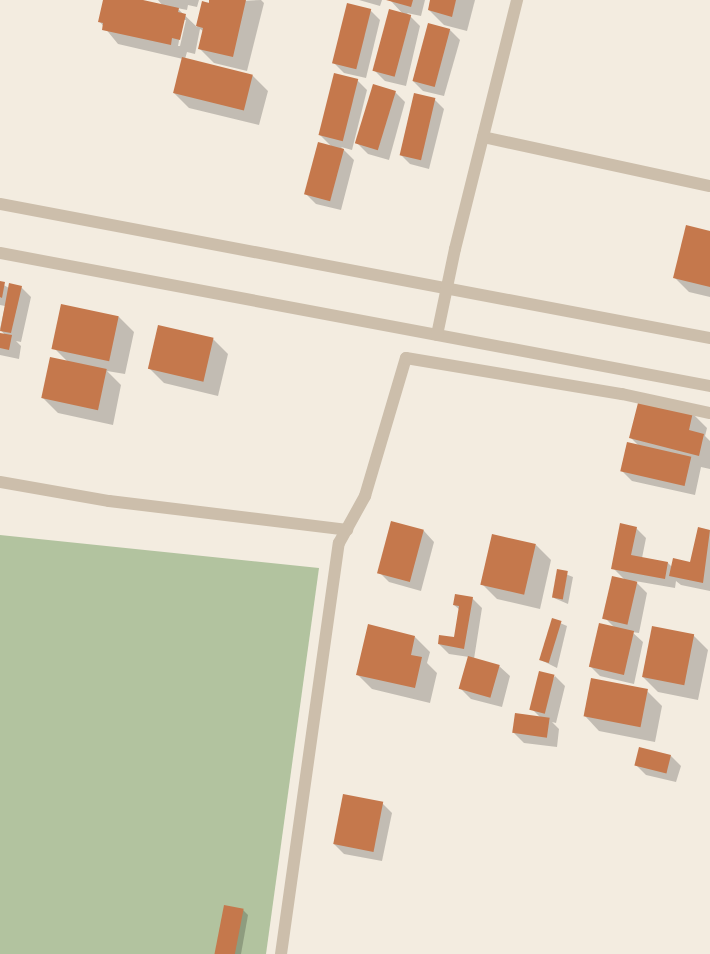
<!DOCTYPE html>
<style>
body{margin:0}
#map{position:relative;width:710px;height:954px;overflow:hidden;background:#f3ece0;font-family:"Titillium Web",sans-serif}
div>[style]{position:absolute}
.green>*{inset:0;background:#b2c39f}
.shadow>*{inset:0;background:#0003}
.building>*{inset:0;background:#c5784c;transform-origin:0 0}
.service>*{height:12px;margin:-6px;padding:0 6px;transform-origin:6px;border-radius:6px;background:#ccbeab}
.minor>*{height:12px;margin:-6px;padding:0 6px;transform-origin:6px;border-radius:6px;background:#ccbeab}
span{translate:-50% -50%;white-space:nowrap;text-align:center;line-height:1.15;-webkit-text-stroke:5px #faf6ed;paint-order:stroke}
</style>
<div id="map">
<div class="green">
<div style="clip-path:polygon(0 535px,319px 568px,266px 954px,0 954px)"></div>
</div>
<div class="shadow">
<div style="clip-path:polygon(evenodd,105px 0,138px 0,163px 6px,158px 0,199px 0,197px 7px,188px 5px,187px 10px,177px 8px,197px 27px,203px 3px,261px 0,264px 3px,247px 71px,214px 63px,199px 48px,203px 31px,200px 29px,195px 54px,187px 52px,185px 59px,253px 76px,268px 91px,259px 125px,189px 108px,174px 93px,183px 59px,118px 44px,100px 22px,105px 0,183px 20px,186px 20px,180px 46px,178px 46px,183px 20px)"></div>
<div style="clip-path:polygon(359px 0,382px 0,380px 6px)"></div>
<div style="clip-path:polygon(390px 0,425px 0,421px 16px,407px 13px,420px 26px,406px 86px,385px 81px,375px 71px,403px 14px)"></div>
<div style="clip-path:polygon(432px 0,475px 0,467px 31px,444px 25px,429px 10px)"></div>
<div style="clip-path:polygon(370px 10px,380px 20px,366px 78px,344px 73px,334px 63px)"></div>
<div style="clip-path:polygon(450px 30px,460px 40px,444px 96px,423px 91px,413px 81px)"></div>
<div style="clip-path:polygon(357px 80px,367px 90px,352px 150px,341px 147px,354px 160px,341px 210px,316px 204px,306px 194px,332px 147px,319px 134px)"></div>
<div style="clip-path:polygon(395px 92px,405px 102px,389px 160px,368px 154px,358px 144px)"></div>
<div style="clip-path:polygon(434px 99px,444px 109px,429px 169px,410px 164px,400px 154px)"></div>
<div style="clip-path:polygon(710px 232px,710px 297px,689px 292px,674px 277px)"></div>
<div style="clip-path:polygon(0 283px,9px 288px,21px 287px,31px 297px,21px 342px,16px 341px,21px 346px,19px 359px,0 355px,0 334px,5px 335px,0 329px,5px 306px,0 305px)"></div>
<div style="clip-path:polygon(119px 317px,134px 332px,125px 374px,107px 371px,121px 385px,113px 425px,58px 413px,43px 398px,68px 362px,54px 348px)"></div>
<div style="clip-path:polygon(213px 339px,228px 354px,218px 396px,164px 383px,149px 368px)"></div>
<div style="clip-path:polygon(692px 413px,707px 428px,705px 436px,710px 441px,710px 469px,701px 467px,695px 495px,632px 481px,622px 471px,639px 446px,631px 438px)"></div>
<div style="clip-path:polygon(392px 523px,424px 531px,434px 542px,421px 591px,389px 582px,379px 572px)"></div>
<div style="clip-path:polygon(636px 528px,646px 538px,642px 558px,668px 563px,672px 567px,691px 563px,698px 529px,710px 531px,710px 591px,681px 585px,676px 581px,675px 588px,635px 581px,647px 593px,639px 633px,632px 632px,643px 642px,634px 684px,600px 676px,590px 666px,615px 628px,605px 618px,625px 580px,613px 568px)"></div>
<div style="clip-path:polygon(536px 545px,551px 560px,540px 609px,497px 599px,482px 584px)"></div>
<div style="clip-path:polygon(558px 571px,573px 577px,568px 604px,554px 598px)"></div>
<div style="clip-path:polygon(472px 598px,482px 608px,474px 659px,499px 666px,510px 676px,502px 707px,471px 699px,461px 689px,469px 657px,449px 654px,439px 644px,455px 639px,460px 610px,454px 605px)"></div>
<div style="clip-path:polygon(553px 620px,567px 626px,557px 668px,543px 661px)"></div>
<div style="clip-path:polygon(693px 635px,708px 650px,698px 700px,658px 692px,643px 677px)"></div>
<div style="clip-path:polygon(415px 637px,430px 652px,427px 663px,437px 673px,430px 703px,372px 689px,357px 674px)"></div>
<div style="clip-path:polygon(555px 676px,565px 686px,556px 723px,552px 722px,559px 729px,557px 747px,524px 743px,514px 733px,541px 718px,532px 709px)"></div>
<div style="clip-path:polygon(647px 691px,662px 706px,655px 742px,599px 731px,585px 716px)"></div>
<div style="clip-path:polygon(671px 756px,681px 766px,676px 782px,646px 775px,636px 765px)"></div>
<div style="clip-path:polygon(382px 803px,392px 813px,382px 861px,344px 854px,334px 844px)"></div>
<div style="clip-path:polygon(243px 910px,248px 915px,241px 954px,217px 954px)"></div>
</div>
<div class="building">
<div style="clip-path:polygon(103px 0,143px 0,179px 8px,178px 12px,186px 14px,180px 40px,172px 38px,171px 45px,102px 30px,103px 23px,98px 22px)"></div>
<div style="clip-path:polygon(209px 0,246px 0,233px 57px,198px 49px,203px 28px,196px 26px,202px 1px,209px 3px)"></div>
<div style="clip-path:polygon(386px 0,413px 0,411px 7px)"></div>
<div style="clip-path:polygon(430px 0,456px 0,452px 17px,428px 10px)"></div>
<div style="left:347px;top:3px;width:25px;height:62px;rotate:14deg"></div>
<div style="left:389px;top:9px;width:23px;height:64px;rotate:15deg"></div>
<div style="left:428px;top:23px;width:23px;height:60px;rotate:15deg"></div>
<div style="left:182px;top:57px;width:73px;height:37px;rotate:14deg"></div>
<div style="left:334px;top:73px;width:25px;height:64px;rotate:14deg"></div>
<div style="left:373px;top:84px;width:24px;height:62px;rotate:17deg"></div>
<div style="left:414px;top:93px;width:22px;height:64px;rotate:13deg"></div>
<div style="left:318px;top:142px;width:27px;height:54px;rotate:15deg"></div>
<div style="clip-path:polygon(686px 225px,710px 231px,710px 287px,673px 278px)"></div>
<div style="clip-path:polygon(0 281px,5px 282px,2px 298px,0 297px)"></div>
<div style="clip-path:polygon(9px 283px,22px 286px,11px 333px,0 331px)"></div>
<div style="left:61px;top:304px;width:59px;height:46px;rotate:12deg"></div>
<div style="left:158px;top:325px;width:57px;height:45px;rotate:13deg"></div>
<div style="clip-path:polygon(0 333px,12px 335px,9px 350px,0 348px)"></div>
<div style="left:50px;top:357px;width:58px;height:42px;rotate:12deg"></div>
<div style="clip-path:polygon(639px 399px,693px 412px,689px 430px,704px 434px,699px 456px,629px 438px)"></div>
<div style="left:627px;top:442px;width:66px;height:30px;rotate:13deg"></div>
<div style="left:391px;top:521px;width:34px;height:54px;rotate:15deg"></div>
<div style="clip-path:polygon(620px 523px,637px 527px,631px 555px,668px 562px,665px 579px,611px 569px)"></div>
<div style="clip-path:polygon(698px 527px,710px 530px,703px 583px,669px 576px,673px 558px,690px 562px)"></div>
<div style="left:492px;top:534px;width:45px;height:52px;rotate:13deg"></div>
<div style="left:557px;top:569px;width:11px;height:29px;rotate:10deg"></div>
<div style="left:612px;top:576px;width:26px;height:44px;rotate:13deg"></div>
<div style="clip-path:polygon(455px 594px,473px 597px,464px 649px,438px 644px,439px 635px,454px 637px,459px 606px,453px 605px)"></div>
<div style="left:552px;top:618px;width:10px;height:44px;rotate:17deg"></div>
<div style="left:599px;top:623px;width:36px;height:45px;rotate:13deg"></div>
<div style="clip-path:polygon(368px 624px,415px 636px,411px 655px,422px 657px,415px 688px,356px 675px)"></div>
<div style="left:652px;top:626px;width:43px;height:52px;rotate:11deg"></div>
<div style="left:468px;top:656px;width:33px;height:34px;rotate:16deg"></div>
<div style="left:539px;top:671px;width:16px;height:40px;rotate:14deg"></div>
<div style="left:591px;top:678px;width:58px;height:39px;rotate:11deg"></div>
<div style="left:515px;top:713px;width:35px;height:20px;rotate:8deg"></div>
<div style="left:639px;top:747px;width:33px;height:19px;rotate:14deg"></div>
<div style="left:343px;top:794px;width:41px;height:51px;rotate:11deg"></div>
<div style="left:224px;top:905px;width:20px;height:50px;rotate:11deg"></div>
</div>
<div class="service">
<div style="left:483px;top:137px;width:232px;rotate:12.2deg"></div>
<div style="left:455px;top:249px;width:257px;rotate:-76deg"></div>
</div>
<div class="minor">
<div style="left:0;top:204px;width:723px;rotate:10.69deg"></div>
<div style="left:0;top:253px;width:722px;rotate:10.61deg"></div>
<div style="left:437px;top:335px;width:88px;rotate:-78.2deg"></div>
<div style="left:0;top:482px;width:111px;rotate:9.9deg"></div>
<div style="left:109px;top:501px;width:240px;rotate:6.9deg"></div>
<div style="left:281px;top:954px;width:415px;rotate:-82deg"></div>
<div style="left:339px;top:543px;width:54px;rotate:-61deg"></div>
<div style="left:365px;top:496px;width:144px;rotate:-73.5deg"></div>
<div style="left:406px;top:358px;width:219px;rotate:9.5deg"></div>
<div style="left:622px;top:394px;width:90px;rotate:12.2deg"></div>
</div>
</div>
